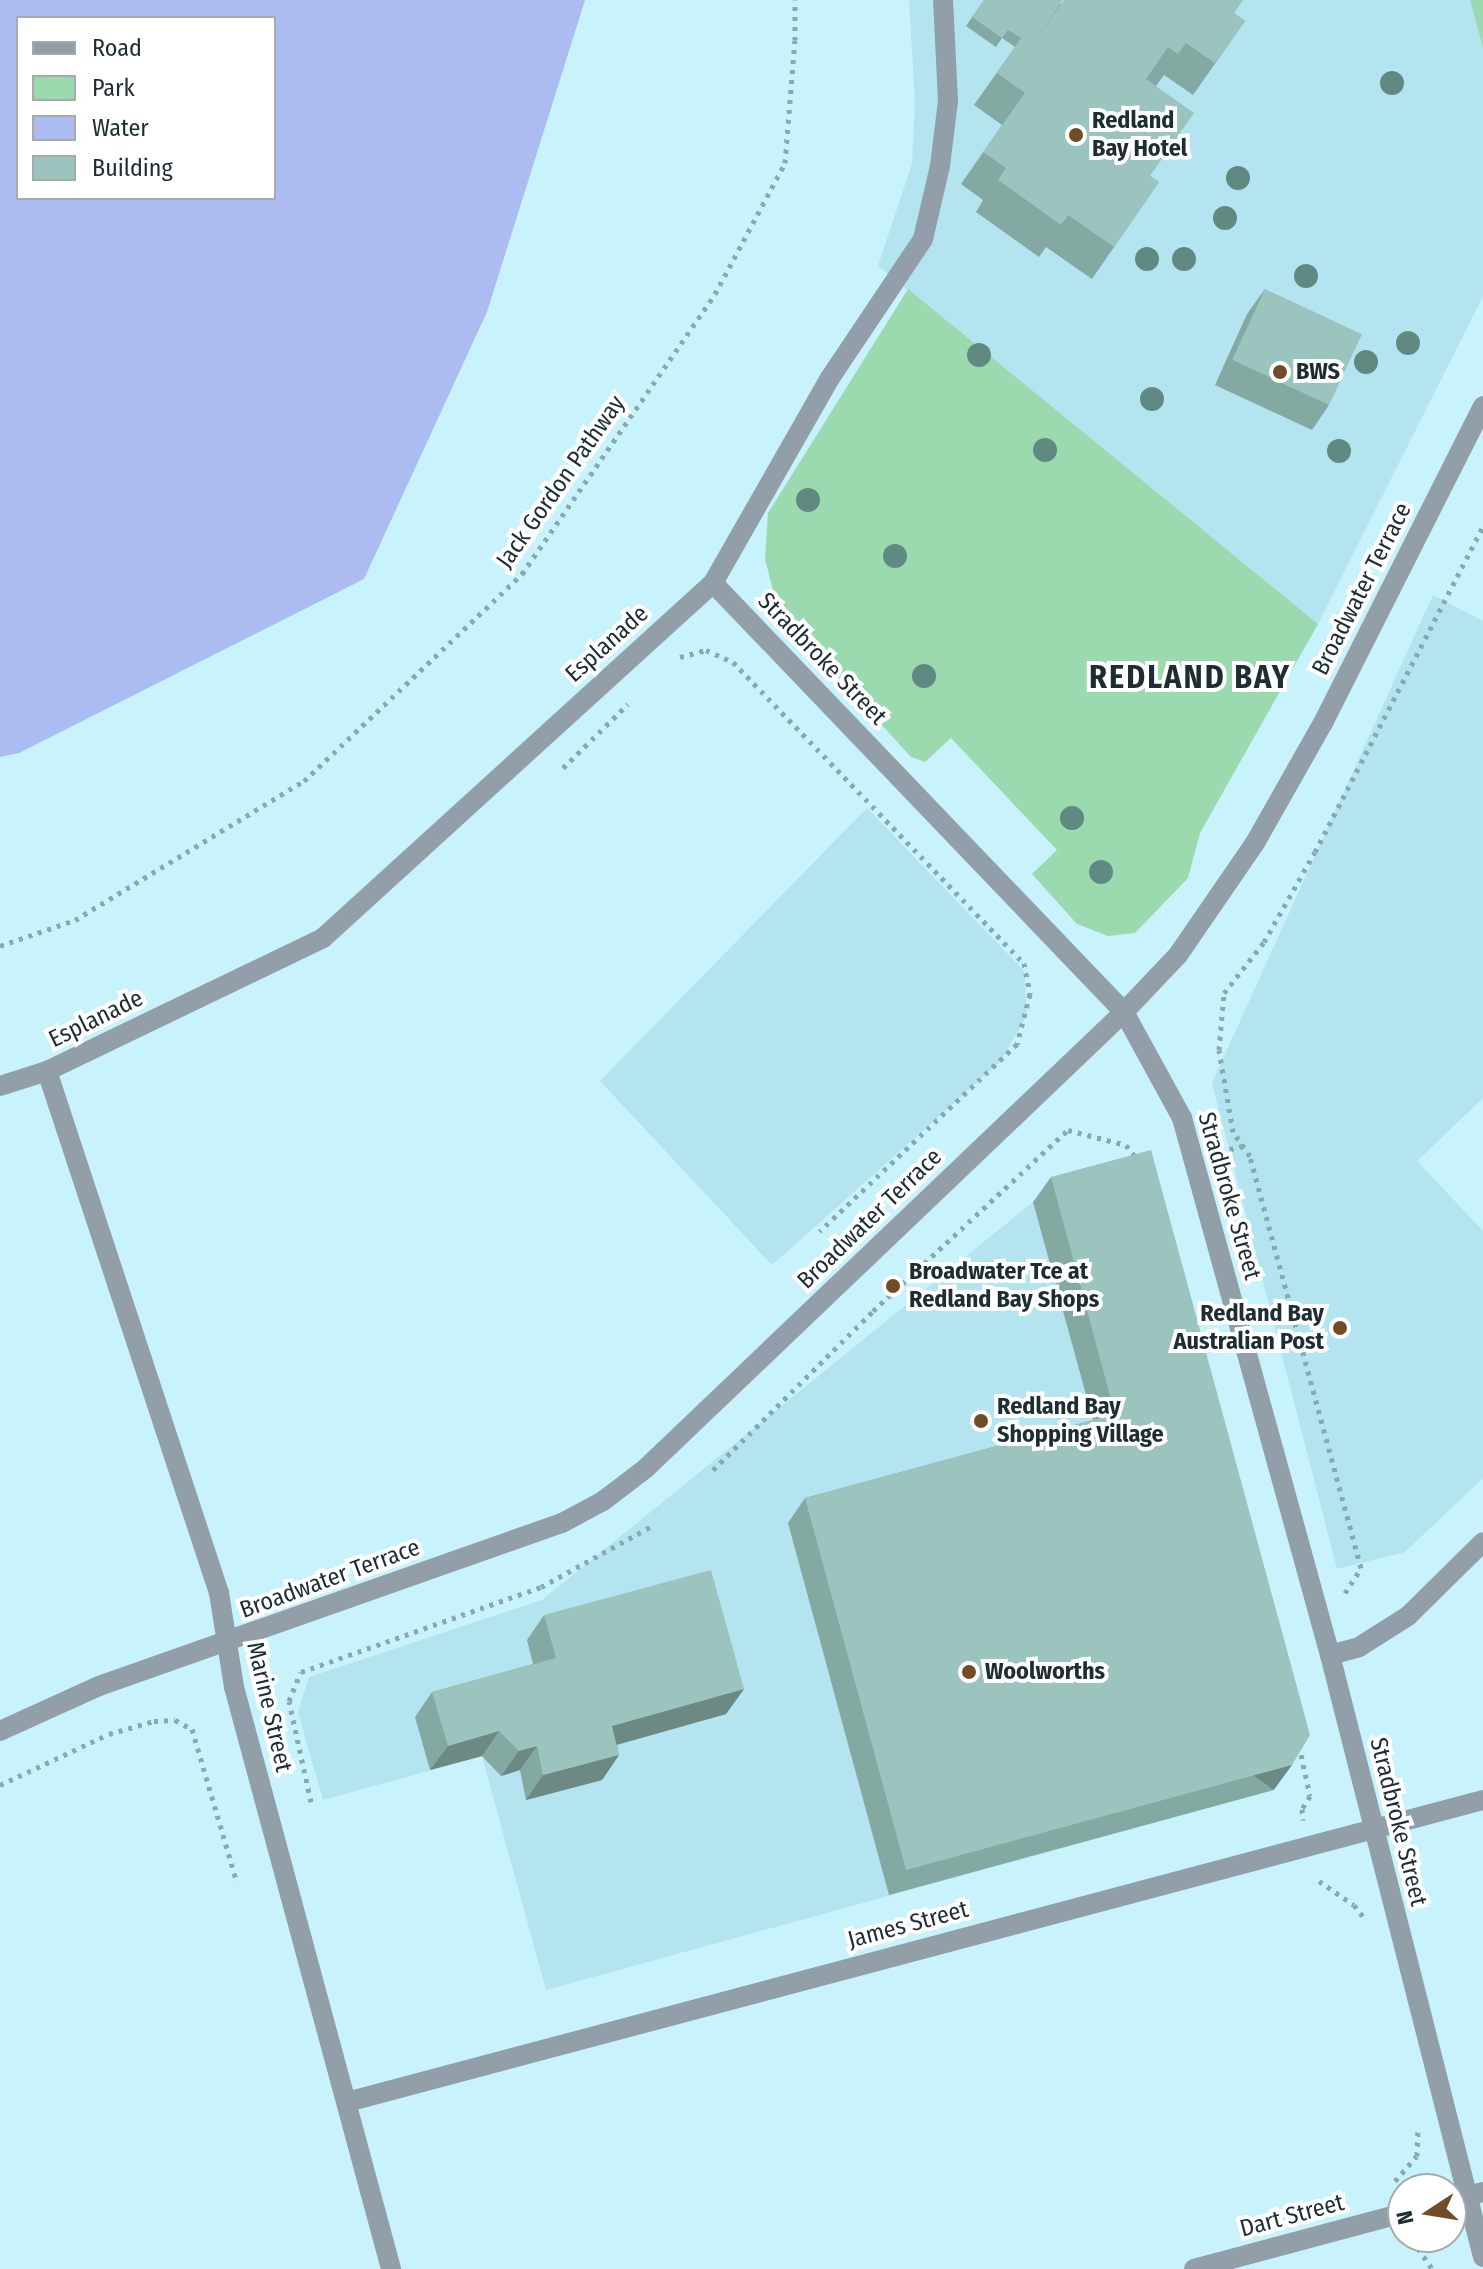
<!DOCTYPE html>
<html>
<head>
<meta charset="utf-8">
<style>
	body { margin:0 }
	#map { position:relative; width:1483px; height:2269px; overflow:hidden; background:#c8f2fc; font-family:"Fira Sans Condensed",sans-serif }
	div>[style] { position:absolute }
	.built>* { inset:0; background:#b3e4f0 }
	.green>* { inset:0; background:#9bd9af }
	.water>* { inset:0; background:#adbcf0 }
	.path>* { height:5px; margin-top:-2.5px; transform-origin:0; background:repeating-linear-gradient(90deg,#89a9b1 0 4px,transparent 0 10px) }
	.minor>* { height:20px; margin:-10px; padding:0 10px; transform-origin:10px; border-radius:10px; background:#929ea8 }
	.tertiary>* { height:20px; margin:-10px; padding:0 10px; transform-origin:10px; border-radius:10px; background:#929ea8 }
	.trees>* { width:24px; height:24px; margin:-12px; border-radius:50%; background:#608a81 }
	.wall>* { inset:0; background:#84a9a3 }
	.shaded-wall>* { inset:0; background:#6c8984; transform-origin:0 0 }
	.building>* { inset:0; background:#9ac4bd; transform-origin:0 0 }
	.dots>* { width:22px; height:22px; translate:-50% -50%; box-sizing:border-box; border:4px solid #fff; border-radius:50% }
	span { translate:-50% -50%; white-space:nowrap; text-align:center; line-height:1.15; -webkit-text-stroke:8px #fff; paint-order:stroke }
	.poi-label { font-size:24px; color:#1d2d31; font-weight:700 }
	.left { translate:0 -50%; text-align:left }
	.right { translate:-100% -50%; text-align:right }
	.street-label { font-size:24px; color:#1d2d31 }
	.district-label { font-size:32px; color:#1d2d31; font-weight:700; letter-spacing:2px }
	.legend { position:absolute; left:16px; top:16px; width:260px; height:184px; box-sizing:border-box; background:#fff; border:2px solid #a5abad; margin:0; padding:10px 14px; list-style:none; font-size:24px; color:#1d2d31 }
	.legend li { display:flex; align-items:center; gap:16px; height:40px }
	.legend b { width:40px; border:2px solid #a5abad }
	.north { position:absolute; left:1387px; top:2173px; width:80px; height:80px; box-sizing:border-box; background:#fff; border:2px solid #a5abad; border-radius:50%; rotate:258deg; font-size:22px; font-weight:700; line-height:32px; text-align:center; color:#1d2d31 }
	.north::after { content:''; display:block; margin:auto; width:28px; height:36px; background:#704d26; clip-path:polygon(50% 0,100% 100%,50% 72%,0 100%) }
</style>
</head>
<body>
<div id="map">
	<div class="built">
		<div style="clip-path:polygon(909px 0,1483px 0,1483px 296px,1318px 624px,878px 266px,912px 164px,915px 103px)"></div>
		<div style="clip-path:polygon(1433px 595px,1483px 621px,1483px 1098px,1417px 1161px,1483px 1231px,1483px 1478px,1405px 1552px,1337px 1569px,1212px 1083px)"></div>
		<div style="clip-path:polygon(867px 808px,1024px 971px,1027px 1015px,1001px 1061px,772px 1265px,600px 1081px)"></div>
		<div style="clip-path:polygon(1134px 1175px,1274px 1790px,546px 1990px,482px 1756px,323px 1800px,298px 1712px,309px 1677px,542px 1600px,1033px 1202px)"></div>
	</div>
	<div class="green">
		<div style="clip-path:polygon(1470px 0,1483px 0,1483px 48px,1482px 44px)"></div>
		<div style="clip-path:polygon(908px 289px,1318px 624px,1200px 833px,1188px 878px,1135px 933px,1108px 936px,1077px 924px,1032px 874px,1057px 850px,951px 738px,925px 762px,911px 757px,796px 631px,775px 598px,765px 559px,768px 513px)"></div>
	</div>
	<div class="water">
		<div style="clip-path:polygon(evenodd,0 0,585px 0,487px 312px,364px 579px,19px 753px,0 757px,0 0,18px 18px,274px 18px,274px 198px,18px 198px,18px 18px)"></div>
	</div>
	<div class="path">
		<div style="left:680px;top:657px;width:27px;rotate:-15deg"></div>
		<div style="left:706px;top:650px;width:30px;rotate:24deg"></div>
		<div style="left:733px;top:662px;width:419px;rotate:46deg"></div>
		<div style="left:1024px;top:963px;width:32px;rotate:79deg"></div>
		<div style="left:1030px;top:994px;width:52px;rotate:104.6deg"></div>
		<div style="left:1017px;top:1044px;width:272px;rotate:136.5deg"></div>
		<div style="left:563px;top:768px;width:91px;rotate:-44.6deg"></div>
		<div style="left:0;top:946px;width:79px;rotate:-19.1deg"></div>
		<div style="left:75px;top:920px;width:268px;rotate:-31.3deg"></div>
		<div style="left:304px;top:781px;width:301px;rotate:-43.5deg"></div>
		<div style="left:522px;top:574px;width:340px;rotate:-55.4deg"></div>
		<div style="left:715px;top:294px;width:149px;rotate:-61.9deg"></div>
		<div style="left:785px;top:163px;width:123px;rotate:-85.4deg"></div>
		<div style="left:795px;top:40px;width:40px;rotate:-90deg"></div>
		<div style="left:1220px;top:1152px;width:24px;rotate:-15deg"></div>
		<div style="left:713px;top:1470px;width:226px;rotate:-44.8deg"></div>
		<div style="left:873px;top:1311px;width:266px;rotate:-42.9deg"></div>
		<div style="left:1068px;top:1130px;width:60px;rotate:14.5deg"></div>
		<div style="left:1126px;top:1145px;width:16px;rotate:52deg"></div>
		<div style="left:1345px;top:1593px;width:30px;rotate:-57deg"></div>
		<div style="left:1361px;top:1568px;width:427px;rotate:-105.1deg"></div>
		<div style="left:1250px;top:1156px;width:29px;rotate:-125deg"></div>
		<div style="left:1233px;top:1132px;width:83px;rotate:-99.7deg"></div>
		<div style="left:1219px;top:1050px;width:57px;rotate:-85deg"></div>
		<div style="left:1224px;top:993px;width:65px;rotate:-51.9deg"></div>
		<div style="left:1264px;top:942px;width:103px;rotate:-60.5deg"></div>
		<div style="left:1315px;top:852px;width:366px;rotate:-62.7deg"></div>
		<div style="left:1299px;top:1745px;width:52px;rotate:77.8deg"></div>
		<div style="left:1310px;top:1796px;width:15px;rotate:122deg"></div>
		<div style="left:1302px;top:1809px;width:11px;rotate:85deg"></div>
		<div style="left:0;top:1785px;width:120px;rotate:-25.1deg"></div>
		<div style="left:109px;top:1734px;width:47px;rotate:-16.1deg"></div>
		<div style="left:154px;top:1721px;width:21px;rotate:-3deg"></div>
		<div style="left:175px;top:1720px;width:19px;rotate:28deg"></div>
		<div style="left:192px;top:1729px;width:160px;rotate:73.7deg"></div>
		<div style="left:311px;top:1802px;width:103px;rotate:-102.3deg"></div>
		<div style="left:289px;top:1701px;width:31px;rotate:-68deg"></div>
		<div style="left:301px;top:1672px;width:255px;rotate:-19.5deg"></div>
		<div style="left:541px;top:1587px;width:129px;rotate:-28.8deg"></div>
		<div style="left:1319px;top:1881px;width:42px;rotate:34.4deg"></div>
		<div style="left:1354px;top:1905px;width:16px;rotate:52deg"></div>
		<div style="left:1395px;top:2181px;width:33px;rotate:-49deg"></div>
		<div style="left:1417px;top:2156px;width:28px;rotate:-88deg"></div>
		<div style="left:1412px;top:2240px;width:35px;rotate:55deg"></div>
	</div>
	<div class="minor">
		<div style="left:713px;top:583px;width:594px;rotate:46.23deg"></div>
		<div style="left:1124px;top:1012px;width:121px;rotate:61.3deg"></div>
		<div style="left:1182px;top:1118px;width:557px;rotate:74.59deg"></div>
		<div style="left:1330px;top:1655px;width:621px;rotate:75.74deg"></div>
		<div style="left:47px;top:1071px;width:550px;rotate:71.76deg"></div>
		<div style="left:219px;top:1593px;width:95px;rotate:80.9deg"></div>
		<div style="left:234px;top:1687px;width:603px;rotate:74.9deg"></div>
		<div style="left:0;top:1086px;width:49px;rotate:-17.7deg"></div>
		<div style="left:47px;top:1071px;width:306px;rotate:-25.7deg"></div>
		<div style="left:323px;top:938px;width:527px;rotate:-42.31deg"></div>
		<div style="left:713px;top:583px;width:236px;rotate:-60.3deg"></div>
		<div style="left:830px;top:378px;width:167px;rotate:-56.2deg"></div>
		<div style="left:923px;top:239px;width:75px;rotate:-76.9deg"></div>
		<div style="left:940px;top:166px;width:65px;rotate:-83deg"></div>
		<div style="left:948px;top:101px;width:101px;rotate:-92.8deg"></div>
		<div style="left:1330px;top:1655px;width:30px;rotate:-15deg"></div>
		<div style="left:1359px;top:1647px;width:58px;rotate:-32.3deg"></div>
		<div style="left:1408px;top:1616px;width:105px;rotate:-44.6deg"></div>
		<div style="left:347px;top:2102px;width:1175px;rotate:-14.89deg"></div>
		<div style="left:1451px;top:2200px;width:33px;rotate:-14deg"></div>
		<div style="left:1194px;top:2269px;width:216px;rotate:-15deg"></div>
	</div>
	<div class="tertiary">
		<div style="left:0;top:1731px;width:109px;rotate:-24.4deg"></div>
		<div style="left:99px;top:1686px;width:491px;rotate:-19.4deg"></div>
		<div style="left:562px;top:1523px;width:47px;rotate:-28.2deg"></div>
		<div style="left:603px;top:1501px;width:53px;rotate:-37.3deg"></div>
		<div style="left:645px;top:1469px;width:662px;rotate:-43.65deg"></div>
		<div style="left:1124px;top:1012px;width:79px;rotate:-46.5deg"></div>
		<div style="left:1178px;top:955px;width:136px;rotate:-55.5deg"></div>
		<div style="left:1255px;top:843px;width:138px;rotate:-60.5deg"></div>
		<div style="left:1323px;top:723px;width:355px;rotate:-63.2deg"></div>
	</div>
	<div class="trees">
		<div style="left:1392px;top:83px"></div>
		<div style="left:1238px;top:178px"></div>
		<div style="left:1225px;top:218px"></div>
		<div style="left:1147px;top:259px"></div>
		<div style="left:1184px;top:259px"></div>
		<div style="left:1306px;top:276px"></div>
		<div style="left:1408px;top:343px"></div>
		<div style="left:979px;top:355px"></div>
		<div style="left:1366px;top:362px"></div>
		<div style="left:1152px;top:399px"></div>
		<div style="left:1045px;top:450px"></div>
		<div style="left:1339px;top:451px"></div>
		<div style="left:808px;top:500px"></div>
		<div style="left:895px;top:556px"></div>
		<div style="left:924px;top:676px"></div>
		<div style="left:1072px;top:818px"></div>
		<div style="left:1101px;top:872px"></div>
	</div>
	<div class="wall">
		<div style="clip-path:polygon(984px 0,1234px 13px,1245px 21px,1193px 95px,1164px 75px,1156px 86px,1150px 176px,1159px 182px,1092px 279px,1046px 247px,1039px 257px,976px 212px,983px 200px,961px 184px,1002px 125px,974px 105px,1015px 47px,1002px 38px,996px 47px,966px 26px)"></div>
		<div style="clip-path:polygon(1265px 289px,1329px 405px,1312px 430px,1215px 385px,1247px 314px)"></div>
		<div style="clip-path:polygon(1051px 1177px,1274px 1790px,889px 1895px,788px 1523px,805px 1498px,1093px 1420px,1033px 1202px)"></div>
		<div style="clip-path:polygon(544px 1615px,744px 1689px,726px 1714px,617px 1745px,619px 1755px,602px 1780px,526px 1800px,520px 1770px,501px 1776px,482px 1756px,430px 1770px,415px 1717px,432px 1692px,533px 1664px,527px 1640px)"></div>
	</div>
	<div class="shaded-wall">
		<div style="clip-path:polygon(744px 1689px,726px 1714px,594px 1751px,612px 1726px)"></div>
		<div style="clip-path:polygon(499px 1731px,482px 1756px,430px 1770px,448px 1746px)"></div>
		<div style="clip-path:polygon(537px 1746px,520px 1770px,501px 1776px,519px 1751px)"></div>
		<div style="clip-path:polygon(619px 1755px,602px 1780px,526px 1800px,543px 1775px)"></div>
		<div style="left:1292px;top:1765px;width:31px;height:400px;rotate:126deg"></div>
	</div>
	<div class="building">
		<div style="clip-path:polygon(984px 0,1063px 0,1041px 32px,1030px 25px,1021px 38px,1008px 30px,1002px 38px,972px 17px)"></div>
		<div style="clip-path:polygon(1064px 0,1243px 0,1234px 13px,1245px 21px,1215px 63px,1186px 43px,1178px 54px,1168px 47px,1146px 79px,1194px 113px,1150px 176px,1159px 182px,1114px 247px,1068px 215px,1061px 225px,998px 180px,1006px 168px,983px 152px,1025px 93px,997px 73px,1030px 25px,1041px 32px)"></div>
		<div style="left:1265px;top:289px;width:107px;height:78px;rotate:25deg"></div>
		<div style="clip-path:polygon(1151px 1150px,1310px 1735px,1292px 1765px,906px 1870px,805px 1498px,1115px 1414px,1051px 1177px)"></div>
		<div style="clip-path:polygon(711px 1570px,744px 1689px,612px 1726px,619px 1755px,543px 1775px,537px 1746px,519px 1751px,499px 1731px,448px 1746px,432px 1692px,556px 1658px,544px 1615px)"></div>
	</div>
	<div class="dots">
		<div style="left:1076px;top:135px;background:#704d26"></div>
		<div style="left:1280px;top:372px;background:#704d26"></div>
		<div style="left:893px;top:1286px;background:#704d26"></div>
		<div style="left:1340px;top:1328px;background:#704d26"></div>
		<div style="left:981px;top:1421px;background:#704d26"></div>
		<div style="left:969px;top:1672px;background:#704d26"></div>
	</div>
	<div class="poi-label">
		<span class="left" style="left:1092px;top:135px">Redland<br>Bay Hotel</span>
		<span class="left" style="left:1296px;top:372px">BWS</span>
		<span class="left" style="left:909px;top:1286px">Broadwater Tce at<br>Redland Bay Shops</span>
		<span class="right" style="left:1324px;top:1328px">Redland Bay<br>Australian Post</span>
		<span class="left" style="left:997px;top:1421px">Redland Bay<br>Shopping Village</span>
		<span class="left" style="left:985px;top:1672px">Woolworths</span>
	</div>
	<div class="street-label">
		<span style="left:561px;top:482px;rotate:-55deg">Jack Gordon Pathway</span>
		<span style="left:1362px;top:589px;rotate:-63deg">Broadwater Terrace</span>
		<span style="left:607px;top:644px;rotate:-42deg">Esplanade</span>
		<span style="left:822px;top:659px;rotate:46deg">Stradbroke Street</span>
		<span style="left:96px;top:1019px;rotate:-26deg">Esplanade</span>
		<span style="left:1229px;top:1196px;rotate:74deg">Stradbroke Street</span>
		<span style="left:870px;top:1219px;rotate:-44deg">Broadwater Terrace</span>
		<span style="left:330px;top:1579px;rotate:-20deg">Broadwater Terrace</span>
		<span style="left:269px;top:1707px;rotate:77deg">Marine Street</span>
		<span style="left:1398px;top:1822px;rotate:76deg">Stradbroke Street</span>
		<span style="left:908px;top:1925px;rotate:-15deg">James Street</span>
		<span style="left:1292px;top:2216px;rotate:-15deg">Dart Street</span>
	</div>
	<div class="district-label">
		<span style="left:1190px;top:677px">REDLAND BAY</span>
	</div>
	<ul class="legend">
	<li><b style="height:10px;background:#929ea8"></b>Road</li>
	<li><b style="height:22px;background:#9bd9af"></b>Park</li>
	<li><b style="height:22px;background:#adbcf0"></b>Water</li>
	<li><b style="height:22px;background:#9ac4bd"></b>Building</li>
	</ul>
	<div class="north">N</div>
</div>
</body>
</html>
